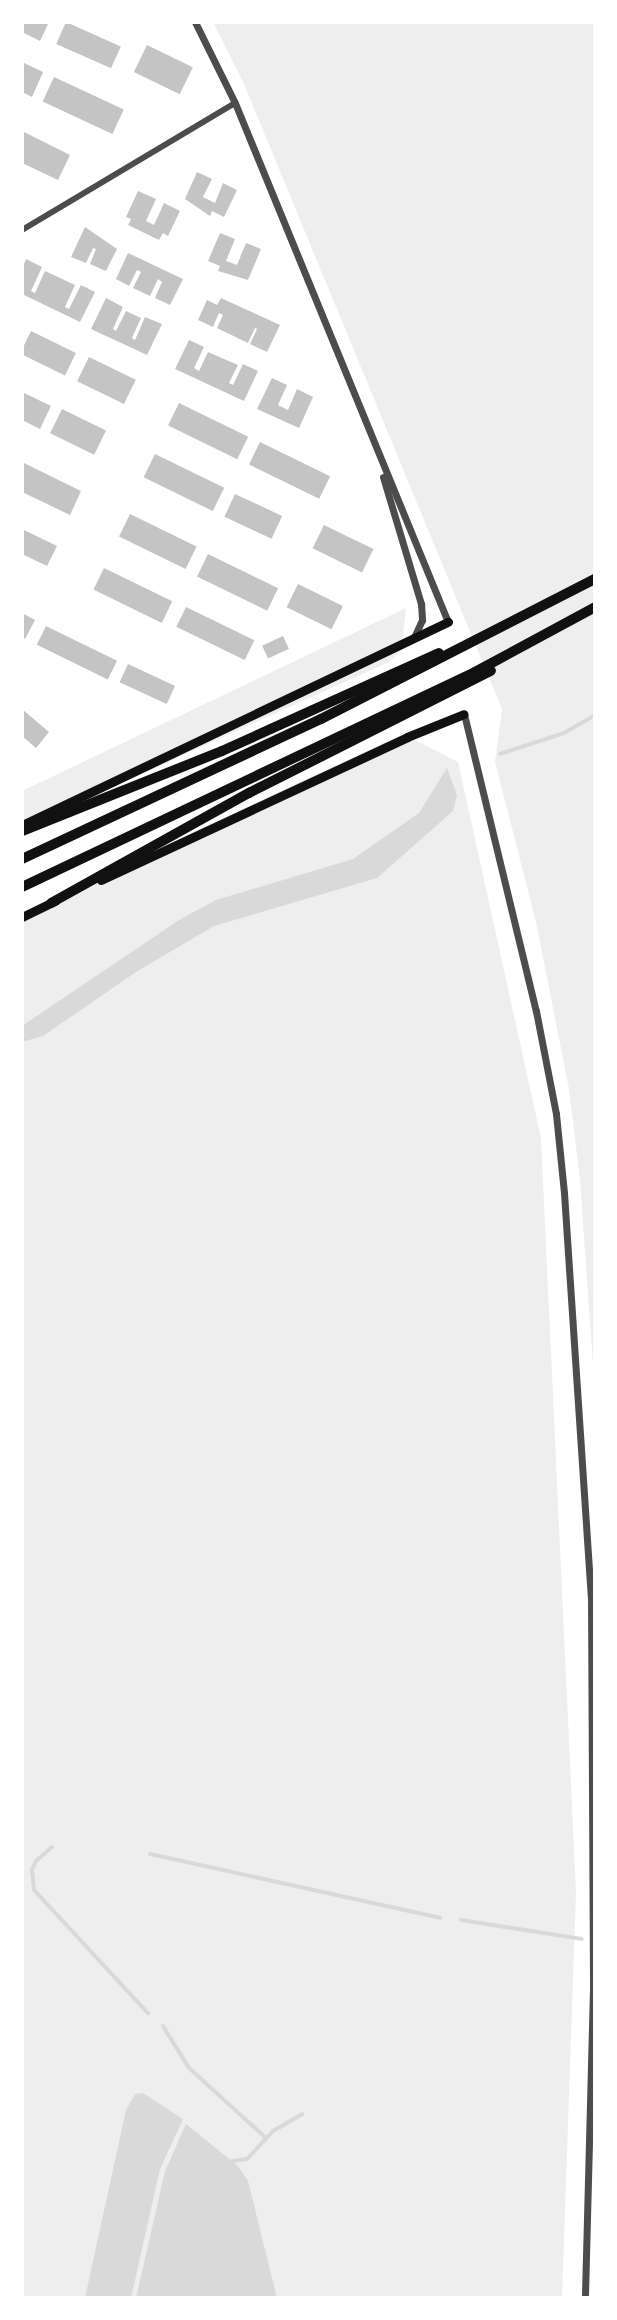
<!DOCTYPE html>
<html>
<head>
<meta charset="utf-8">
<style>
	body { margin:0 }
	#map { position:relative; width:617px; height:2320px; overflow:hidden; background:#fff; font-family:"Archivo Narrow",sans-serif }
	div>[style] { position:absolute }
	.green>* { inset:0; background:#eee }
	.water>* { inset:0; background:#d9d9d9 }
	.stream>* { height:4px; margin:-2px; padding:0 2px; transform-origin:2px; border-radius:2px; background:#d9d9d9 }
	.building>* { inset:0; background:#c4c4c4; transform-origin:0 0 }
	.minor>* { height:6px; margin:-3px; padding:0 3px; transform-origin:3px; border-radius:3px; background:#4c4c4c }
	.tertiary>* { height:7px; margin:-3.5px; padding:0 3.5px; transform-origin:3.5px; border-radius:3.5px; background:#4c4c4c }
	.primary>* { height:9px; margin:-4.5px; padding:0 4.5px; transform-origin:4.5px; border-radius:4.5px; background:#111 }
	.trunk>* { height:10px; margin:-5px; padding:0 5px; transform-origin:5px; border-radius:5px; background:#111 }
	span { translate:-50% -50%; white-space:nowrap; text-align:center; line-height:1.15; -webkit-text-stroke:7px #fff; paint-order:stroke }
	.frame { position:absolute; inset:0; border:24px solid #fff; pointer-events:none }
</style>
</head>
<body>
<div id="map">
	<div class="green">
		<div style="clip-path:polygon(213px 22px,595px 22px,595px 1393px,580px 1180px,569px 1089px,536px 922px,495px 762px,502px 709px,244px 84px)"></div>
		<div style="clip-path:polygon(406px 608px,401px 651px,389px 662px,22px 828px,22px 791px)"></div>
		<div style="clip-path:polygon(403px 734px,458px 762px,541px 1138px,576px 1892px,562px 2298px,22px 2298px,22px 912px)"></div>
	</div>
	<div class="water">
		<div style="clip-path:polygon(447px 768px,457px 795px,453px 811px,377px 878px,214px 926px,136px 972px,43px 1036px,22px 1042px,22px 1026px,179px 920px,216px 900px,353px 859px,419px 813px)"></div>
		<div style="clip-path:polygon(143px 2093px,183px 2119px,160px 2169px,131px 2298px,85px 2298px,126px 2110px,135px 2094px)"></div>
		<div style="clip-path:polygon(186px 2124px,238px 2166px,248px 2181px,277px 2298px,136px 2298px,165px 2171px)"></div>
	</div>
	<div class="stream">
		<div style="left:500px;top:754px;width:67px;rotate:-18.2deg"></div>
		<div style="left:564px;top:733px;width:36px;rotate:-30deg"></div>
		<div style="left:52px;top:1847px;width:21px;rotate:139deg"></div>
		<div style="left:36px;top:1861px;width:10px;rotate:114deg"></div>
		<div style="left:32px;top:1870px;width:20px;rotate:84deg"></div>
		<div style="left:34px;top:1890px;width:168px;rotate:47.2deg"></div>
		<div style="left:150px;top:1854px;width:297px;rotate:12.4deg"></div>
		<div style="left:461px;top:1920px;width:122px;rotate:8.9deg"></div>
		<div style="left:163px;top:2026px;width:49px;rotate:58.2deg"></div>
		<div style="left:189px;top:2068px;width:104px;rotate:42.3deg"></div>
		<div style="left:232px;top:2161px;width:15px;rotate:-8deg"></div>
		<div style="left:247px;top:2159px;width:38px;rotate:-47deg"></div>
		<div style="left:273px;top:2131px;width:34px;rotate:-30deg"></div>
	</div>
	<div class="building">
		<div style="clip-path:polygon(22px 22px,49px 22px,40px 41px,22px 32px)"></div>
		<div style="left:66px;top:22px;width:60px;height:24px;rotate:24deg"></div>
		<div style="left:147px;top:45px;width:51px;height:30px;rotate:26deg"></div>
		<div style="clip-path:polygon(22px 62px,43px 72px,32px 97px,22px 92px)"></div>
		<div style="left:54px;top:77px;width:77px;height:27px;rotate:25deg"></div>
		<div style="clip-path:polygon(22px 131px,70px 155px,58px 180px,22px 163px)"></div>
		<div style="clip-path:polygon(197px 172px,212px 179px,203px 197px,215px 203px,223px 183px,237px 190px,224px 217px,212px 211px,210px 216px,185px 199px)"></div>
		<div style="clip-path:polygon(138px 191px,156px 199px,146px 221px,154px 225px,164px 203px,180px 211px,168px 236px,163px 233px,159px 240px,128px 225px,131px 219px,126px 217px)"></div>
		<div style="clip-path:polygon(85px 227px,117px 249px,106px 271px,90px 264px,96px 249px,93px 248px,86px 263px,71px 257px)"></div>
		<div style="clip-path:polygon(220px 233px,235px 239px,226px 261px,237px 265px,246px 243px,261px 249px,248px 280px,218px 271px,220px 266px,208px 261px)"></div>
		<div style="clip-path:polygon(128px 253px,183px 279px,170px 305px,155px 298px,162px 282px,158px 279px,150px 296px,133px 288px,141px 272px,137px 270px,129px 286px,116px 279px)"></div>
		<div style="clip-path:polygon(26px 259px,42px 267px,31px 291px,35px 293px,45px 271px,75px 285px,65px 307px,69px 309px,81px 285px,95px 292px,80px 322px,22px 294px,22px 269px)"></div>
		<div style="clip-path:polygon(106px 298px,123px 307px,113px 329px,116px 331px,126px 311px,141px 318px,132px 338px,135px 340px,145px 317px,162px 324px,147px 355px,91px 329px)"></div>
		<div style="clip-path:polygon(221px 298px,280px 325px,267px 352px,250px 344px,257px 329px,255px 328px,248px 343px,217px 328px,223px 315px,219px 313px,213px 327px,198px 320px,207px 300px,217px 305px)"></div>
		<div style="left:31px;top:331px;width:50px;height:25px;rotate:26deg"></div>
		<div style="clip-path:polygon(189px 340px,204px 347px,194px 368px,199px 371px,208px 352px,238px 365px,229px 383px,233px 385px,243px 364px,258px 371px,244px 401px,175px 369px)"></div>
		<div style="left:89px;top:357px;width:52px;height:27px;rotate:26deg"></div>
		<div style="clip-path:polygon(272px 378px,287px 385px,278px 405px,288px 410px,297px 389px,313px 397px,299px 428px,257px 409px)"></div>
		<div style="clip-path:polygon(22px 392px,51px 406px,40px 429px,22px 420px)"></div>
		<div style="left:179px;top:403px;width:77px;height:25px;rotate:26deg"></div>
		<div style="left:62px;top:409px;width:49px;height:27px;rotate:26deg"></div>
		<div style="left:260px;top:442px;width:78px;height:25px;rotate:26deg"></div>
		<div style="left:155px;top:454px;width:77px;height:26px;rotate:26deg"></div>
		<div style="clip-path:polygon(22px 462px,81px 491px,70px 515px,22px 492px)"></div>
		<div style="left:235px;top:494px;width:52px;height:25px;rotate:25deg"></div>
		<div style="left:130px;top:514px;width:74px;height:25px;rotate:26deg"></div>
		<div style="left:324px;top:525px;width:55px;height:26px;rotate:26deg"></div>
		<div style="clip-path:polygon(22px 529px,57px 546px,47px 566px,22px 554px)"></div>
		<div style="left:208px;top:554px;width:78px;height:25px;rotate:26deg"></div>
		<div style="left:104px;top:568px;width:76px;height:24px;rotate:26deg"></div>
		<div style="left:298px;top:584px;width:50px;height:26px;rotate:26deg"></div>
		<div style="left:186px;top:607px;width:76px;height:22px;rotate:26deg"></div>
		<div style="clip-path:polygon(22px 613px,35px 620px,25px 639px,22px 637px)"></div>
		<div style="left:46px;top:626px;width:79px;height:21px;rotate:26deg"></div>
		<div style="left:283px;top:636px;width:14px;height:23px;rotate:65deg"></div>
		<div style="left:128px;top:664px;width:52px;height:20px;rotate:25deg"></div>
		<div style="clip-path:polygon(22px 709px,49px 732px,36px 748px,22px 736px)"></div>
	</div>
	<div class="minor">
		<div style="left:22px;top:230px;width:248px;rotate:-30.8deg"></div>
	</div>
	<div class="tertiary">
		<div style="left:195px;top:22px;width:90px;rotate:63.7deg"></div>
		<div style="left:235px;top:103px;width:561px;rotate:67.69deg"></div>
		<div style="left:383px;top:477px;width:133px;rotate:73.3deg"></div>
		<div style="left:421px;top:604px;width:16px;rotate:86deg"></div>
		<div style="left:422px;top:620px;width:19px;rotate:115deg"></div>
		<div style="left:464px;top:714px;width:306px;rotate:76.4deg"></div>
		<div style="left:536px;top:1011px;width:105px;rotate:79deg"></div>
		<div style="left:556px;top:1114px;width:79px;rotate:84.2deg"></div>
		<div style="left:564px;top:1193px;width:405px;rotate:86.2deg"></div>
		<div style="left:591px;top:1597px;width:392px;rotate:89.7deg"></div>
		<div style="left:593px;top:1989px;width:309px;rotate:91.5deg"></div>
	</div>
	<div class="primary">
		<div style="left:22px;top:825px;width:472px;rotate:-25.5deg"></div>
		<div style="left:101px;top:880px;width:338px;rotate:-25deg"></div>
		<div style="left:407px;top:737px;width:61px;rotate:-22deg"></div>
		<div style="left:22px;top:917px;width:37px;rotate:-26deg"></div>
	</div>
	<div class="trunk">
		<div style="left:22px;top:831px;width:215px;rotate:-21.8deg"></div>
		<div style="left:222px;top:751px;width:238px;rotate:-24.3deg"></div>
		<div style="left:22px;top:859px;width:330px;rotate:-25.1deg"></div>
		<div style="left:321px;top:719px;width:308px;rotate:-27.1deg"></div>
		<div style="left:22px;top:887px;width:501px;rotate:-25.39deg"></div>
		<div style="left:475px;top:672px;width:136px;rotate:-28.4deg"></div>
		<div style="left:51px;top:903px;width:227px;rotate:-29.1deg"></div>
		<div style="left:249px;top:793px;width:271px;rotate:-26.8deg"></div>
	</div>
	<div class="frame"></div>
</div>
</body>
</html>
